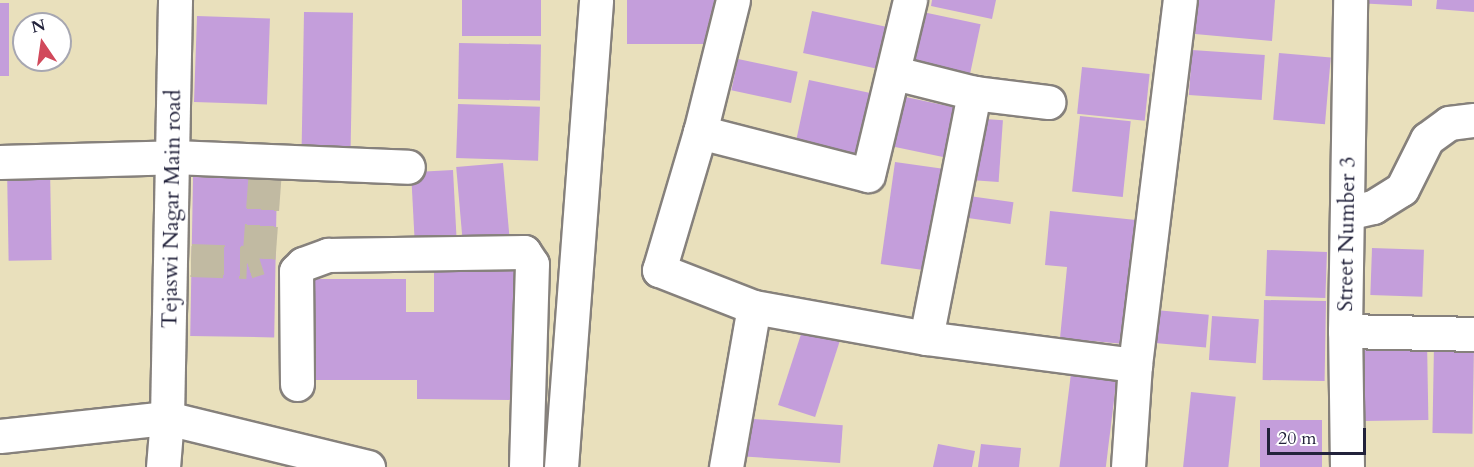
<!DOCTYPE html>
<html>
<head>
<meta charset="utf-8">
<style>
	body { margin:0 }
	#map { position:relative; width:1474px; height:467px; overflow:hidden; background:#e9e0bc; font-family:Cardo,serif }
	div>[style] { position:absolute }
	.building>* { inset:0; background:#c49edb; transform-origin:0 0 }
	.minor-tunnel>* { height:33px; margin-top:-16.5px; transform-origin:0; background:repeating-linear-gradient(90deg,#c1baa2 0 33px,transparent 0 49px) }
	.roads { filter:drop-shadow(2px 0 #86817c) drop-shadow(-2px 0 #86817c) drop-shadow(0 2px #86817c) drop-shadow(0 -2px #86817c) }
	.minor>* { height:33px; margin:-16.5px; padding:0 16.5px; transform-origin:16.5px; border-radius:16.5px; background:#fff }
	span { translate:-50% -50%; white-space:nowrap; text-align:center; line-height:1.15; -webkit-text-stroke:4.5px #fff; paint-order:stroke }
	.street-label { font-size:22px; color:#22223b }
	.north { position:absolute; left:12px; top:12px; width:60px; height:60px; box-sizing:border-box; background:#fff; border:2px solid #a7a7b1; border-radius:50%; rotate:347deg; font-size:16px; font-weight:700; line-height:24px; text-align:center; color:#22223b }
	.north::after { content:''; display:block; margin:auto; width:21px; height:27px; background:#d1495b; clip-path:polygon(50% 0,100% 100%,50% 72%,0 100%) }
	.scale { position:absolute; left:1267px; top:428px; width:99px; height:27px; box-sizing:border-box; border:3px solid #22223b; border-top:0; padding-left:8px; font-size:18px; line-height:21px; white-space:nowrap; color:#22223b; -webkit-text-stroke:4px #fff; paint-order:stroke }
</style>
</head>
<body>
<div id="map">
	<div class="building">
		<div style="left:462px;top:0;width:79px;height:36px"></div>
		<div style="left:627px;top:0;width:95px;height:44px"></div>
		<div style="clip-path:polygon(932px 0,996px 0,992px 19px,931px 6px)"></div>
		<div style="clip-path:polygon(1198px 0,1275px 0,1272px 41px,1195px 34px)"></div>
		<div style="clip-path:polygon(1356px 0,1412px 0,1412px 6px,1356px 3px)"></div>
		<div style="clip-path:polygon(1437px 0,1474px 0,1474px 12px,1436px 9px)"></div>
		<div style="left:0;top:3px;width:9px;height:73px"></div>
		<div style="left:812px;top:11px;width:77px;height:43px;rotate:12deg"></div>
		<div style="left:918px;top:11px;width:64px;height:60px;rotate:12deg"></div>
		<div style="left:304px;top:12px;width:49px;height:137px;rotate:1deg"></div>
		<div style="left:197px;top:16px;width:73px;height:86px;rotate:2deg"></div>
		<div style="left:459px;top:43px;width:82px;height:56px;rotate:1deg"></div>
		<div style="left:1192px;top:50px;width:73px;height:45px;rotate:4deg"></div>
		<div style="left:1279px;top:53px;width:52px;height:67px;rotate:5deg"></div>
		<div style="left:738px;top:59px;width:61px;height:32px;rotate:12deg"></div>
		<div style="left:1082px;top:67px;width:68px;height:47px;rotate:6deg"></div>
		<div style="left:809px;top:80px;width:70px;height:74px;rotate:12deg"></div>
		<div style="left:901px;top:96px;width:66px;height:51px;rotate:12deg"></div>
		<div style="left:458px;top:104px;width:82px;height:54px;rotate:2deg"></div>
		<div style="left:1080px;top:116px;width:51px;height:76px;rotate:6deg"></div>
		<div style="left:971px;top:118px;width:32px;height:62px;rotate:4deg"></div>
		<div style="left:895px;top:162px;width:52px;height:103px;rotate:8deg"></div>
		<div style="left:503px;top:163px;width:72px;height:47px;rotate:85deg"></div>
		<div style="left:50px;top:167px;width:93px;height:43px;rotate:89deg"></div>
		<div style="left:453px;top:170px;width:70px;height:42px;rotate:87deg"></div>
		<div style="left:193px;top:177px;width:84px;height:159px;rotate:1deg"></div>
		<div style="left:962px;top:195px;width:52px;height:22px;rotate:8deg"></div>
		<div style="clip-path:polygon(1050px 211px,1136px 220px,1124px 344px,1060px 338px,1067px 267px,1045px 265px)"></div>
		<div style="left:1372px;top:248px;width:52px;height:47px;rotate:2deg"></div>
		<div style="left:1267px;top:250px;width:60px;height:46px;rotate:2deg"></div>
		<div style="clip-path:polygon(434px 263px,524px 264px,523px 400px,417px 399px,417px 380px,312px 380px,313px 279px,406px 279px,406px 312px,434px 312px)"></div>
		<div style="left:1264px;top:300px;width:62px;height:80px;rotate:1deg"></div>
		<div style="left:1155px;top:310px;width:54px;height:33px;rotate:5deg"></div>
		<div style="left:1212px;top:316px;width:47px;height:44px;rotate:4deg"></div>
		<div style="left:804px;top:325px;width:39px;height:84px;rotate:18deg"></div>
		<div style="left:1427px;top:340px;width:80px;height:65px;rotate:89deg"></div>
		<div style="left:1434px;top:344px;width:40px;height:89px;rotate:1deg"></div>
		<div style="left:1072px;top:365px;width:46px;height:103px;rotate:7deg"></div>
		<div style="left:1191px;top:392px;width:45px;height:76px;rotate:6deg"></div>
		<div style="left:740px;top:418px;width:103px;height:38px;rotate:4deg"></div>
		<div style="left:1260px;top:420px;width:62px;height:47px"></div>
		<div style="clip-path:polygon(938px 444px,975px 451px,972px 467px,933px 467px)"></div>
		<div style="clip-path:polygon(981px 444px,1021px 448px,1019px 467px,978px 467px)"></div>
	</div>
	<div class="minor-tunnel">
		<div style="left:191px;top:260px;width:56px;rotate:2deg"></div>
		<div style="left:247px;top:262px;width:13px;rotate:-18deg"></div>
		<div style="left:259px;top:258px;width:82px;rotate:-85.8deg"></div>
	</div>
	<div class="roads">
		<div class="minor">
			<div style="left:733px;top:0;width:136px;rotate:104deg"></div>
			<div style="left:700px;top:132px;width:144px;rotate:106.5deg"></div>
			<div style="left:659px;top:270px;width:102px;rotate:21.3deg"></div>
			<div style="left:754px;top:307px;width:175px;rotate:10.2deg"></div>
			<div style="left:926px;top:338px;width:211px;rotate:7.4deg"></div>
			<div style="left:895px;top:73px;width:81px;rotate:14.2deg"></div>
			<div style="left:974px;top:93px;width:75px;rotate:6.9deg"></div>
			<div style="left:700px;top:132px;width:173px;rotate:14.4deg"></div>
			<div style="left:868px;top:175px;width:180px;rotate:-76.5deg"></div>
			<div style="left:0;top:162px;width:174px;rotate:-1.6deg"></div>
			<div style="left:174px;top:157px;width:234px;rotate:2.4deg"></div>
			<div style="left:1347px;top:213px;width:27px;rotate:-13deg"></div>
			<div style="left:1373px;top:207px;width:34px;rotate:-32deg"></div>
			<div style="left:1402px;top:189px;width:56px;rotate:-63.4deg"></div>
			<div style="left:1427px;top:139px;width:27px;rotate:-36deg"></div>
			<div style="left:1449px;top:123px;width:25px;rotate:-7deg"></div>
			<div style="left:1345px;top:331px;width:129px;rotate:1.3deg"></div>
			<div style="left:926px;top:338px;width:250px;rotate:-78.9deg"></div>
			<div style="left:297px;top:384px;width:113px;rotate:-90.5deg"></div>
			<div style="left:296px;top:271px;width:10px;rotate:-45deg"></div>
			<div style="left:303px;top:264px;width:27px;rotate:-20deg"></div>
			<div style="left:328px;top:255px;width:196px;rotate:-0.9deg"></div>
			<div style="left:524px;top:252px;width:14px;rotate:56deg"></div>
			<div style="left:532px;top:264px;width:203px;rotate:91.7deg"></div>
			<div style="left:0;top:436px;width:168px;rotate:-6.2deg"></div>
			<div style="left:167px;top:418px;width:207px;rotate:13.7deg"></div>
			<div style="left:163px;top:467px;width:49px;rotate:-85.3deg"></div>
			<div style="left:167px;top:418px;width:418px;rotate:-88.9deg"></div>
			<div style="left:561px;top:467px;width:468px;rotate:-85.7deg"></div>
			<div style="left:726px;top:467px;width:162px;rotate:-80.1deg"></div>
			<div style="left:1128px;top:467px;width:102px;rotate:-86.1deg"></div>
			<div style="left:1135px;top:365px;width:368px;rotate:-83deg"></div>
			<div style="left:1347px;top:467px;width:136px;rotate:-90.8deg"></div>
			<div style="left:1345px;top:331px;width:331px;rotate:-89.1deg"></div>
		</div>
	</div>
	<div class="street-label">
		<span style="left:172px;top:209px;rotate:-89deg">Tejaswi Nagar Main road</span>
		<span style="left:1347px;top:234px;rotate:-89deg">Street Number 3</span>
	</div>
	<div class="north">N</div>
	<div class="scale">20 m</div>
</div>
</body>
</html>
